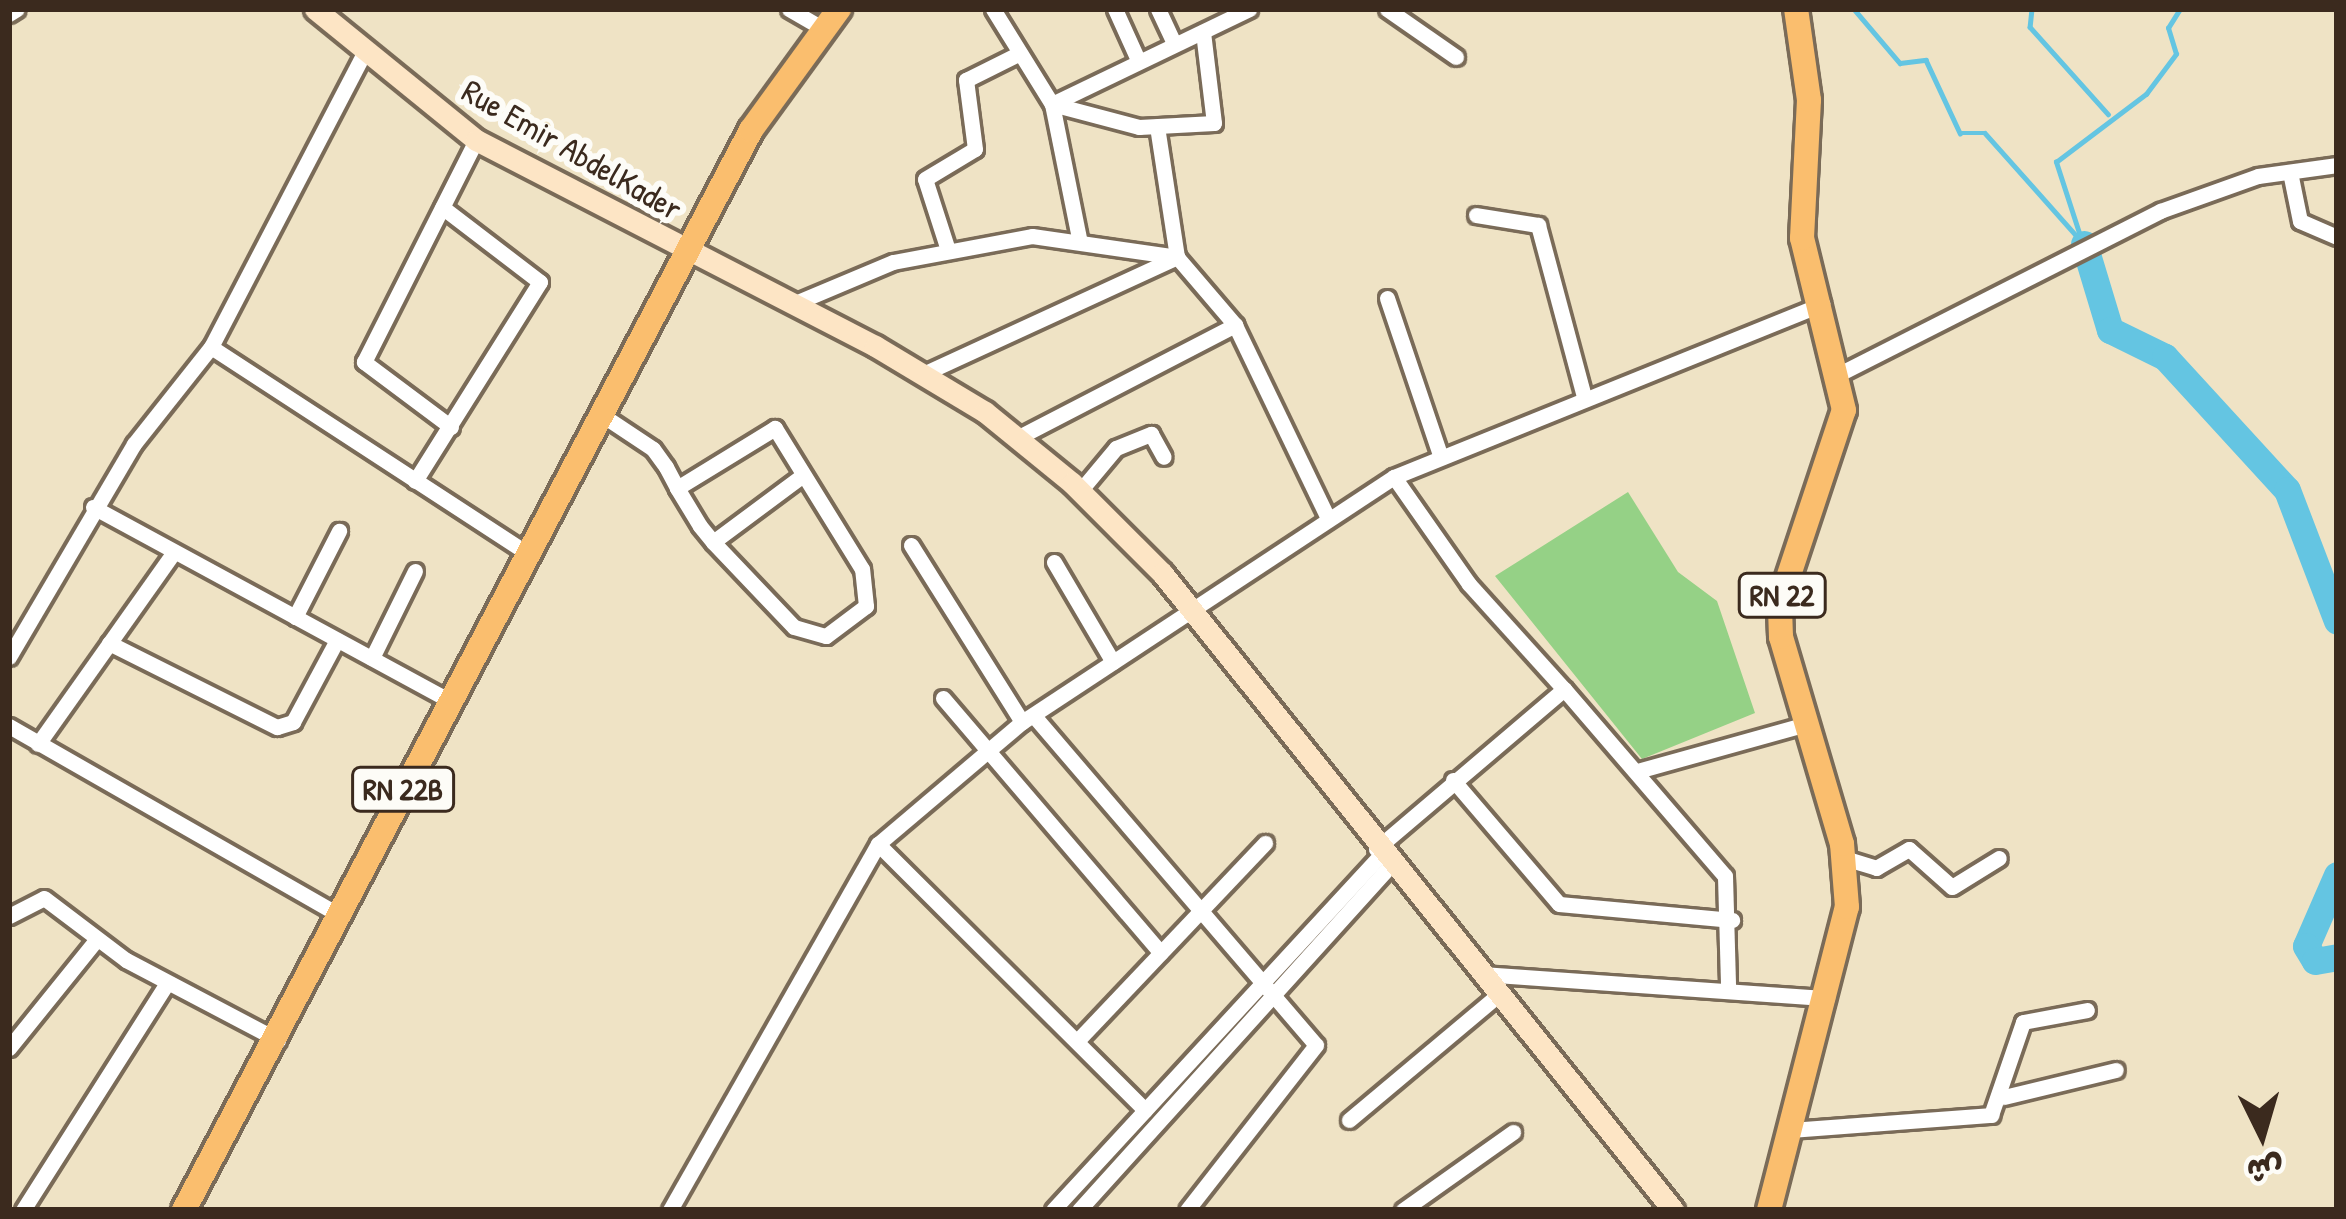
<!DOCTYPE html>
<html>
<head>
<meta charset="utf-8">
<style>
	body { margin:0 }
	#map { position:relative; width:2346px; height:1219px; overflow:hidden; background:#efe3c5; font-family:"Patrick Hand","Playpen Sans Arabic",sans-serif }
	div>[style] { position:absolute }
	.green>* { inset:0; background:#95d186 }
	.stream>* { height:4.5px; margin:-2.25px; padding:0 2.25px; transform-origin:2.25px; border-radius:2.25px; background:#64c5e2 }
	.river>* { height:27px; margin:-13.5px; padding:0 13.5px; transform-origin:13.5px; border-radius:13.5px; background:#64c5e2 }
	.roads { filter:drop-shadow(3px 0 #7a6b58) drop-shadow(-3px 0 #7a6b58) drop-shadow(0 3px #7a6b58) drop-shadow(0 -3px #7a6b58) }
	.minor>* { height:15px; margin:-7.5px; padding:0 7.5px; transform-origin:7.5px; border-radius:7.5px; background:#fff }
	.secondary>* { height:21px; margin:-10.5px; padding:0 10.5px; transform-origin:10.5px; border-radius:10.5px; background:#fde5c5 }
	.primary>* { height:24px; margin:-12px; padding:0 12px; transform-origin:12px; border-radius:12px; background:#fabe6e }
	span { translate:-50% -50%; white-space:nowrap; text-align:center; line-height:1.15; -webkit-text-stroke:12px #fdfcf7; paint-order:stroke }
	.shield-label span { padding:3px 9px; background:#fdfcf7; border:3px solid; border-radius:9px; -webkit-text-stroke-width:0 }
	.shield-label { font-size:30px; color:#3b2a1e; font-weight:700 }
	.street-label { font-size:33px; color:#3b2a1e }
	.frame { position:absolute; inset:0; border:12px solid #3b2a1e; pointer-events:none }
	.north { position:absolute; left:2202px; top:1075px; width:120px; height:120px; -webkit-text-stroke:9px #fdfcf7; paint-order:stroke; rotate:175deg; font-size:33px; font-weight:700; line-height:48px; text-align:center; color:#3b2a1e }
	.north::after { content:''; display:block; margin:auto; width:42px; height:54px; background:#3b2a1e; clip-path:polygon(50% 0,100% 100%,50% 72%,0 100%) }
</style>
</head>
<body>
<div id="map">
	<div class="green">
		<div style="clip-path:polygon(1628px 492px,1678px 572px,1717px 601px,1755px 713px,1642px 759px,1495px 576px)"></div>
	</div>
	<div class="stream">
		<div style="left:1854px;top:9px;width:71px;rotate:49.6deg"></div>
		<div style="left:1900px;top:63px;width:26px;rotate:-7deg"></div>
		<div style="left:1926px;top:60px;width:81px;rotate:65deg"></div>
		<div style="left:1960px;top:133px;width:25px"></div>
		<div style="left:1985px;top:133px;width:149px;rotate:48.3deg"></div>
		<div style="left:2032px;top:9px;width:18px;rotate:96deg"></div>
		<div style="left:2030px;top:27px;width:117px;rotate:48.1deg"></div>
		<div style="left:2081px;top:239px;width:81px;rotate:-108deg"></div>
		<div style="left:2056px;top:162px;width:113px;rotate:-37.1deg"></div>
		<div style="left:2146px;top:94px;width:50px;rotate:-53.1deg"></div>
		<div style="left:2176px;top:54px;width:27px;rotate:-107deg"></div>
		<div style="left:2168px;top:28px;width:22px;rotate:-58deg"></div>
	</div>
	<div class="river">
		<div style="left:2084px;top:244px;width:90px;rotate:73.2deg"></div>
		<div style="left:2110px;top:330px;width:61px;rotate:26.1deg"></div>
		<div style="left:2165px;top:357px;width:180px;rotate:47.5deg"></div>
		<div style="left:2287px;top:490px;width:140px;rotate:69.1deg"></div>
		<div style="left:2337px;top:875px;width:77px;rotate:113.6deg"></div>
		<div style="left:2306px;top:946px;width:17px;rotate:59deg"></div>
		<div style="left:2315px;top:961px;width:22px;rotate:-10deg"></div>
	</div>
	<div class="roads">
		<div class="minor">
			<div style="left:789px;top:9px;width:38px;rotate:30deg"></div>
			<div style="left:993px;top:9px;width:112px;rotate:58.2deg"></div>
			<div style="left:1052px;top:104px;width:90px;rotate:14.8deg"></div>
			<div style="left:1139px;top:127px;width:75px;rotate:-3.1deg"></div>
			<div style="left:1214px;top:123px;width:92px;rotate:-96.9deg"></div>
			<div style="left:1115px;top:9px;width:56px;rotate:65.7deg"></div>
			<div style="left:1158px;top:9px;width:38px;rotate:65deg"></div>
			<div style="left:1387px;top:9px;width:84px;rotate:34.8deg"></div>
			<div style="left:9px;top:14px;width:9px;rotate:-32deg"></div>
			<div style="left:2290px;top:172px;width:50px;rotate:78.5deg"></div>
			<div style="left:2300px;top:221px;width:40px;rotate:23.4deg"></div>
			<div style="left:1476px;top:215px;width:63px;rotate:9.2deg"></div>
			<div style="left:1538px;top:225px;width:178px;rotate:75deg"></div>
			<div style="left:1079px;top:238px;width:137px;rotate:-101.4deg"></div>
			<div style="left:1052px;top:104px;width:219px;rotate:-25.7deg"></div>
			<div style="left:947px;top:247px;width:71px;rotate:-107.9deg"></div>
			<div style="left:925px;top:179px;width:58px;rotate:-31deg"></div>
			<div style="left:975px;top:149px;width:70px;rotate:-97.4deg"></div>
			<div style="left:966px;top:80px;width:56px;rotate:-26.6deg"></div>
			<div style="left:1387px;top:298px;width:166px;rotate:71.3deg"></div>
			<div style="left:793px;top:304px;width:108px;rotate:-22.8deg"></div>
			<div style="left:893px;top:262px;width:141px;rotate:-10.6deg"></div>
			<div style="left:1032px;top:236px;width:147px;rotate:8.2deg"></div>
			<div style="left:1177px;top:257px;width:89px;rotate:49.5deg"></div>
			<div style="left:1235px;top:325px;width:210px;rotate:64.3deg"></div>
			<div style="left:211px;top:347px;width:379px;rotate:33.1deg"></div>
			<div style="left:1843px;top:372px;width:356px;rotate:-26.9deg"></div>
			<div style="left:2160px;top:211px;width:104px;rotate:-19.7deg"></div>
			<div style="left:2258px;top:176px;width:80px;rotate:-7.9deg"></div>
			<div style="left:923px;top:374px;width:280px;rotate:-24.7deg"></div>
			<div style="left:1177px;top:257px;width:132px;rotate:-98.7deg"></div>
			<div style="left:602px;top:415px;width:61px;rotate:33.7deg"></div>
			<div style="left:653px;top:449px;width:22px;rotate:54deg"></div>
			<div style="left:666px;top:467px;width:24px;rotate:62deg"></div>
			<div style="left:677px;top:488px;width:44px;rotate:58.8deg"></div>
			<div style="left:700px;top:526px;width:21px;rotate:51deg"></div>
			<div style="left:713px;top:542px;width:117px;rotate:46.4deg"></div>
			<div style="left:794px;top:627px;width:33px;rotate:16deg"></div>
			<div style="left:826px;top:636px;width:50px;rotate:-36.9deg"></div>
			<div style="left:866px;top:606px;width:37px;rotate:-96deg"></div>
			<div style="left:862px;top:569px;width:166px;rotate:-121.7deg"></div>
			<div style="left:775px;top:428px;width:115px;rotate:148.5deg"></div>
			<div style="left:451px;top:427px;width:109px;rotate:-143.2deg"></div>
			<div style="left:364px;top:362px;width:249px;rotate:-63.2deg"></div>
			<div style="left:1017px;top:438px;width:246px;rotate:-27.4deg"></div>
			<div style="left:1394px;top:477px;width:131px;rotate:55deg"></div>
			<div style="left:1469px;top:584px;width:142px;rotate:47.9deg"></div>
			<div style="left:415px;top:481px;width:235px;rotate:-57.9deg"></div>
			<div style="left:540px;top:282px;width:123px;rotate:-142.6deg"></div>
			<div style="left:1080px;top:491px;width:56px;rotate:-50.1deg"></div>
			<div style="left:1116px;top:448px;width:38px;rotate:-22deg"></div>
			<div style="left:1151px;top:434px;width:26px;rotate:61deg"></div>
			<div style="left:93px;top:507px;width:406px;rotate:28.5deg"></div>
			<div style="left:713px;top:542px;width:111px;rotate:-36.6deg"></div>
			<div style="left:911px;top:545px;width:209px;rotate:57.9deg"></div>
			<div style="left:1054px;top:562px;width:116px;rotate:59.5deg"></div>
			<div style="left:295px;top:617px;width:97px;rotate:-62.9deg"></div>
			<div style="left:109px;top:643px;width:188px;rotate:26.6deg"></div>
			<div style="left:277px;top:727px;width:17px;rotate:-17deg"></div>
			<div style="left:293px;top:722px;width:93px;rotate:-61.8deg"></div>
			<div style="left:9px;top:657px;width:247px;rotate:-59.6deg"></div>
			<div style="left:134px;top:444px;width:124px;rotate:-51.6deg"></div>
			<div style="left:211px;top:347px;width:329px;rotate:-62.5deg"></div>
			<div style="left:372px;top:658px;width:97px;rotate:-63.7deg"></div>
			<div style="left:943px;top:698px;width:335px;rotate:49.5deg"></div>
			<div style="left:1034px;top:716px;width:433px;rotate:49.4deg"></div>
			<div style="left:1316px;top:1045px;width:209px;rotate:128deg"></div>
			<div style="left:9px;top:726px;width:380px;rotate:29.8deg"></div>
			<div style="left:38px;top:744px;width:235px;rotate:-54.7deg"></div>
			<div style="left:1641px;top:770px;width:168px;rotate:-15.5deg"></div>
			<div style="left:1453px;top:780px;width:163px;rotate:49.5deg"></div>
			<div style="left:1559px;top:904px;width:174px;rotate:5.3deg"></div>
			<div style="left:878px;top:844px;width:377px;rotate:44.9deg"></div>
			<div style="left:1376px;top:849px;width:247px;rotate:-40.4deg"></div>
			<div style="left:1564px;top:689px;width:247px;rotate:49.3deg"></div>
			<div style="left:1725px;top:876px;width:110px;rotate:88.4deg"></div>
			<div style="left:1844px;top:858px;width:34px;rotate:17deg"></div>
			<div style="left:1876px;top:868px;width:38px;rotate:-30deg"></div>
			<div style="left:1909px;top:849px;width:57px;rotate:41.5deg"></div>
			<div style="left:1952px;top:887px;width:55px;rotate:-31.7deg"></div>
			<div style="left:9px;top:916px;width:39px;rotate:-27deg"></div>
			<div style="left:44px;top:898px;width:103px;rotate:37.1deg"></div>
			<div style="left:126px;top:960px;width:172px;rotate:27.8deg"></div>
			<div style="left:1482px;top:974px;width:346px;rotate:4deg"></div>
			<div style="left:1080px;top:1038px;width:269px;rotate:-46.5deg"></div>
			<div style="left:9px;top:1048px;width:140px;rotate:-51.1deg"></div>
			<div style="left:2004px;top:1097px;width:115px;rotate:-13.6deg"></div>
			<div style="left:1349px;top:1120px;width:194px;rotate:-40deg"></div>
			<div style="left:1791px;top:1130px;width:201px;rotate:-4.3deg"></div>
			<div style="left:1991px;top:1115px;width:98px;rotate:-71deg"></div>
			<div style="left:2023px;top:1022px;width:65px;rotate:-10.6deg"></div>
			<div style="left:23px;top:1210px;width:269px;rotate:-57.6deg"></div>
			<div style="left:670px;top:1210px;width:421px;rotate:-60.4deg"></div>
			<div style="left:878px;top:844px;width:189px;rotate:-40.3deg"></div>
			<div style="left:1022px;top:722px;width:445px;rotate:-33.4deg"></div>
			<div style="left:1394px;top:477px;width:462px;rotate:-22deg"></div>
			<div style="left:1053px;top:1210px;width:483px;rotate:-47.3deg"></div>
			<div style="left:1079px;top:1210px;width:465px;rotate:-47.9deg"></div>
			<div style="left:1403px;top:1210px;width:135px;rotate:-35.3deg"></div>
		</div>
		<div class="secondary">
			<div style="left:315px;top:9px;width:208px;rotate:39.1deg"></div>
			<div style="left:476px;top:140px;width:449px;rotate:27.3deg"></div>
			<div style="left:875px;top:346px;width:128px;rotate:31deg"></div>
			<div style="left:985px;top:412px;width:112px;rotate:39.2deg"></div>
			<div style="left:1072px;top:483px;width:127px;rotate:45deg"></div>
			<div style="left:1162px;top:573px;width:817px;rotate:51.26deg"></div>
		</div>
		<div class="primary">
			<div style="left:184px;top:1210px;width:1220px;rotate:-62.3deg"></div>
			<div style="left:751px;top:130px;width:150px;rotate:-54deg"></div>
			<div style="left:1769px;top:1210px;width:313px;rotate:-75.6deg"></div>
			<div style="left:1847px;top:907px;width:63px;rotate:-94.5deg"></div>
			<div style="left:1842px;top:844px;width:216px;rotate:-106.4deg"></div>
			<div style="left:1781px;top:637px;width:35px;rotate:-92deg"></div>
			<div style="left:1780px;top:602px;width:202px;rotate:-71.6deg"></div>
			<div style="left:1844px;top:410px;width:177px;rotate:-103.7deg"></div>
			<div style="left:1802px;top:238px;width:138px;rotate:-87.1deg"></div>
			<div style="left:1809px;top:100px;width:92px;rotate:-98.1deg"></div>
		</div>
	</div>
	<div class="shield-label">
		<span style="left:1782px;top:595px">RN 22</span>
		<span style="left:403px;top:789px">RN 22B</span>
	</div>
	<div class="street-label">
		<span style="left:572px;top:150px;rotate:30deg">Rue Emir AbdelKader</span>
	</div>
	<div class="frame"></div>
	<div class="north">ش</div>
</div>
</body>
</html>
